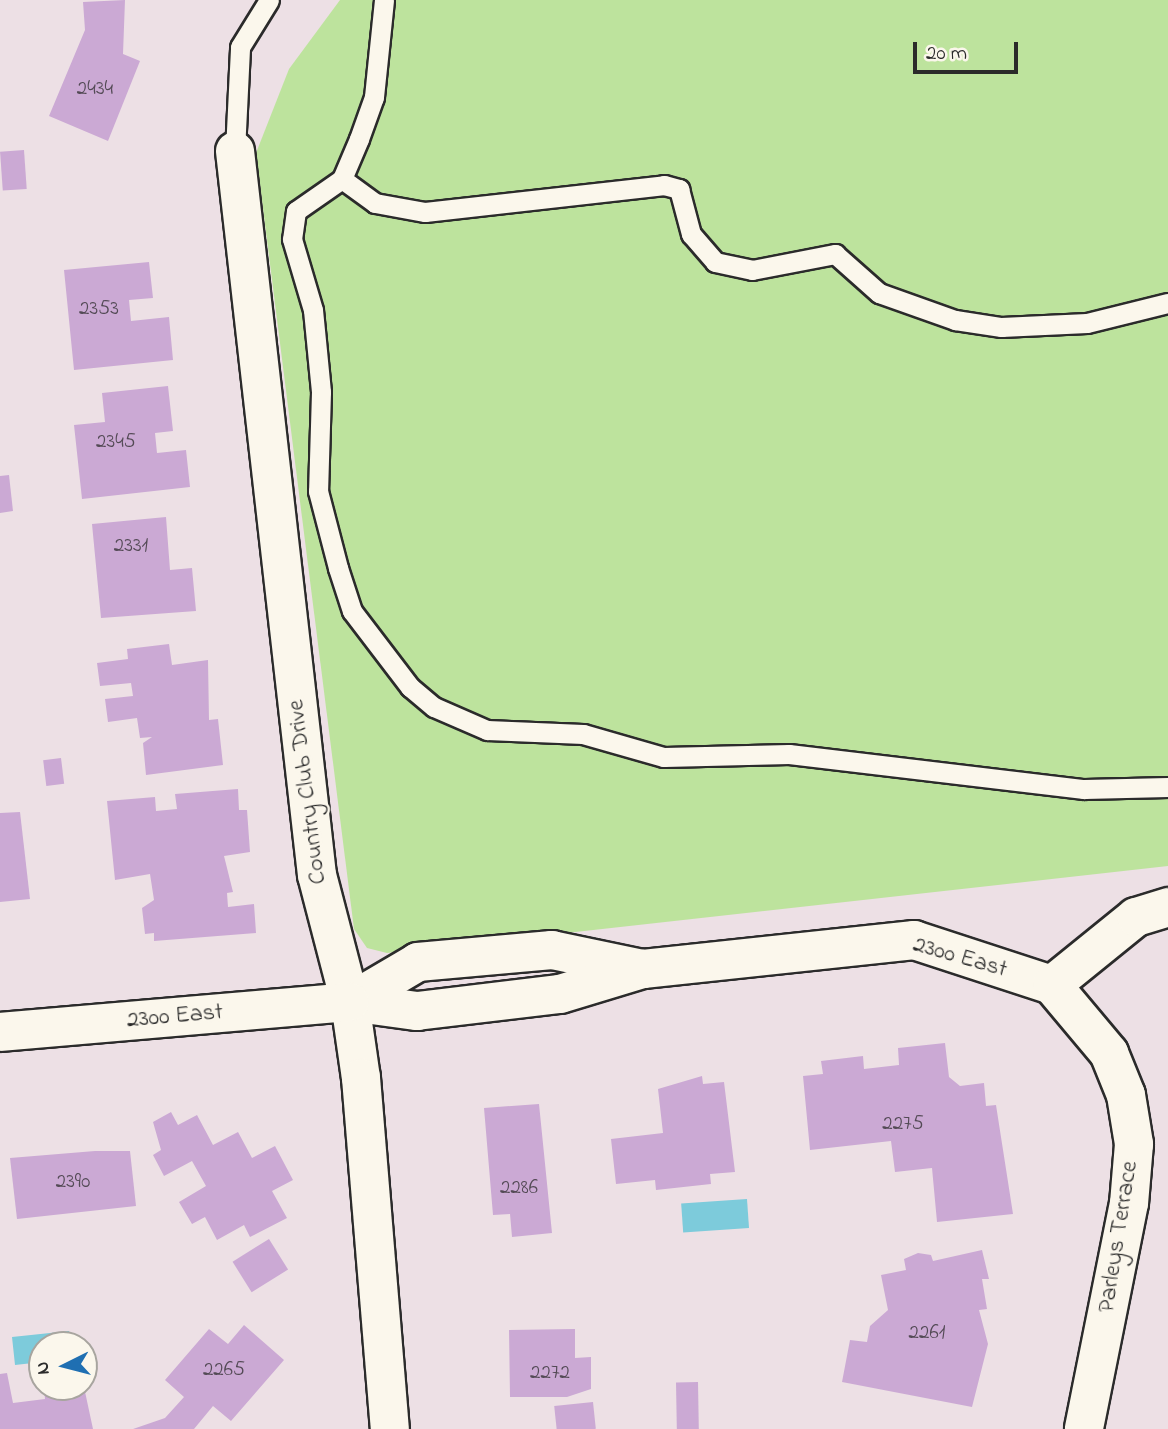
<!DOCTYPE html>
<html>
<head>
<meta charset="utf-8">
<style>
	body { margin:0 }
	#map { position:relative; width:1168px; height:1429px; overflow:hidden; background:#ede0e5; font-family:"Indie Flower",sans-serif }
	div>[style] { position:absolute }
	.green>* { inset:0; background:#bde39d }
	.water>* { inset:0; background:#7dcbdb; transform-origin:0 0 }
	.building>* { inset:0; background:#cba9d4; transform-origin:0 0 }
	.roads { filter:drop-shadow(2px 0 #2b2b2b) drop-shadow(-2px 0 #2b2b2b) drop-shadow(0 2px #2b2b2b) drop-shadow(0 -2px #2b2b2b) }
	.lane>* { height:19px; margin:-9.5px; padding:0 9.5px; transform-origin:9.5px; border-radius:9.5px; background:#fbf7ec }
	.street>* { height:38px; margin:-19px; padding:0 19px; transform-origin:19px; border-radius:19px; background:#fbf7ec }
	.secondary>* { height:38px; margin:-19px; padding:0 19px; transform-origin:19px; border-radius:19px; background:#fbf7ec }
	span { translate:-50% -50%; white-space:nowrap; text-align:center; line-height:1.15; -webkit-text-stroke:5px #fbf7ec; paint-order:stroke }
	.number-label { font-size:21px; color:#534a55 }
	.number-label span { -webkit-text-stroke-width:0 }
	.street-label { font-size:24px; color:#2b2b2b }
	.north { position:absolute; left:28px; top:1331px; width:70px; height:70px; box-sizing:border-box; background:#fbf7ec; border:2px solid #a8a59f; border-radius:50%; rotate:264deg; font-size:19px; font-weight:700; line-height:28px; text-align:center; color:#2b2b2b }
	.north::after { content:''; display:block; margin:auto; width:24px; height:32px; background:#1f6fb2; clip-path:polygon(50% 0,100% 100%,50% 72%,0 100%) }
	.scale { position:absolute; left:913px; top:42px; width:105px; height:32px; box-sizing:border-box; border:4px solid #2b2b2b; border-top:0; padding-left:9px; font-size:21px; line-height:24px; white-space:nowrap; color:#2b2b2b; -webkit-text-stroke:5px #fbf7ec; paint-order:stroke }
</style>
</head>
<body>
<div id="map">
	<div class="green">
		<div style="clip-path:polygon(340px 0,1168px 0,1168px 866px,387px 953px,367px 948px,354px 929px,256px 153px,289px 69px)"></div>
	</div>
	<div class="water">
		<div style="left:747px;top:1199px;width:29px;height:66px;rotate:86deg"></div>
		<div style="clip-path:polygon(69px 1331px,71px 1345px,42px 1345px,42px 1362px,15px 1365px,12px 1337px)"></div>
	</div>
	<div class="building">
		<div style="clip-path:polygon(125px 0,123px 54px,140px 61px,108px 141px,49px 116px,85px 30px,83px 2px)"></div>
		<div style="left:24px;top:150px;width:39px;height:24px;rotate:86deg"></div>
		<div style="clip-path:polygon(149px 262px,153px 298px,129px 300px,131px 321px,169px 317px,173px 360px,74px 370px,64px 270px)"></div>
		<div style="clip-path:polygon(168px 386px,173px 431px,155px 433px,157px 453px,186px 450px,190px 487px,82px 499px,74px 425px,105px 422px,102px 393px)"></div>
		<div style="clip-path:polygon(9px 475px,13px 511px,0 513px,0 476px)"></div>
		<div style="clip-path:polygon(166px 517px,170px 570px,192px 568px,196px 611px,101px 618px,92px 524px)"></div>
		<div style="clip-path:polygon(169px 644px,172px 665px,208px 660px,209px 720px,218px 719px,223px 765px,146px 775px,143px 743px,152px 737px,140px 738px,137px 718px,108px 722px,105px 699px,133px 696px,131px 683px,100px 686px,97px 663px,128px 659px,127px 649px)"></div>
		<div style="left:61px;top:758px;width:26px;height:18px;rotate:83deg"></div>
		<div style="clip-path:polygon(238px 789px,239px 810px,247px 810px,250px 852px,224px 856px,233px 892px,227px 893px,228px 907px,254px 904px,256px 933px,154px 941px,154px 933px,145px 934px,142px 908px,154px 900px,150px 874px,115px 880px,107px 801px,155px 797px,156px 811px,177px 809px,175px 794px)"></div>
		<div style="clip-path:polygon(20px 812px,30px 899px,0 902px,0 813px)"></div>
		<div style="clip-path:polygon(945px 1043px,949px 1077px,960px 1086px,984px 1083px,986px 1106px,996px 1105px,1013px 1214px,937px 1222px,932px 1168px,895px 1172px,891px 1141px,810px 1150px,803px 1076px,823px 1074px,821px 1061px,863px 1056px,864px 1069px,899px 1065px,898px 1048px)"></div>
		<div style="clip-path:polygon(702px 1076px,703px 1084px,724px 1082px,735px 1172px,710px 1174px,711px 1184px,656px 1190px,655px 1180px,616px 1184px,611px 1139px,663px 1133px,658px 1089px)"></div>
		<div style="clip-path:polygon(539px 1104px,552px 1233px,512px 1237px,510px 1214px,493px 1215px,484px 1108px)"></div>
		<div style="clip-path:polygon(171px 1112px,178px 1125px,197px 1115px,213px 1145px,238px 1132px,252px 1158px,275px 1146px,293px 1180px,272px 1191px,287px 1218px,250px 1237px,244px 1225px,217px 1240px,205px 1217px,192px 1224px,179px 1202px,206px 1186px,192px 1161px,164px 1176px,153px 1155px,161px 1150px,153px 1122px)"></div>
		<div style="clip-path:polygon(95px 1151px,130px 1151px,136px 1206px,17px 1219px,10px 1158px)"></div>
		<div style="left:269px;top:1239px;width:36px;height:43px;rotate:58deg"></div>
		<div style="clip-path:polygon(982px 1250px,989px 1279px,982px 1279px,987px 1309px,979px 1310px,988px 1344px,972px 1407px,842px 1382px,850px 1340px,867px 1342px,870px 1326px,888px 1310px,881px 1275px,906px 1270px,904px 1259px,918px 1253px,931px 1255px,933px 1261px)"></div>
		<div style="clip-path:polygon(244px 1325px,284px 1360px,231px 1421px,213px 1406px,194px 1429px,133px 1429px,165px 1418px,184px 1397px,165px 1380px,209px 1329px,228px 1344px)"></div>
		<div style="clip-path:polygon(575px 1329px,575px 1358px,591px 1357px,591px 1389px,567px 1397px,510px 1397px,509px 1330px)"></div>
		<div style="clip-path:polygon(7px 1373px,13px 1403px,45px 1399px,44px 1387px,84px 1387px,93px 1429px,0 1429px,0 1374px)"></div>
		<div style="left:698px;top:1382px;width:47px;height:22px;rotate:89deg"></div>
		<div style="left:593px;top:1402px;width:27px;height:39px;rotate:84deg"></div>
	</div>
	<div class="roads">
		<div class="lane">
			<div style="left:384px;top:0;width:98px;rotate:95.9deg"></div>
			<div style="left:374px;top:97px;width:45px;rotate:109.7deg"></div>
			<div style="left:359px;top:139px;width:43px;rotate:113deg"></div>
			<div style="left:342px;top:179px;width:56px;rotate:145.2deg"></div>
			<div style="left:296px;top:211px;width:28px;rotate:98deg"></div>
			<div style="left:292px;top:239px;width:74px;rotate:73.5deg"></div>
			<div style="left:313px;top:310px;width:82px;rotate:84.4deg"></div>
			<div style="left:321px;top:392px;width:99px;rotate:91.7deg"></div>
			<div style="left:318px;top:491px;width:80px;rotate:75.4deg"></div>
			<div style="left:338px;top:568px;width:45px;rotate:72deg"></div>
			<div style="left:352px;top:611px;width:96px;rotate:52.7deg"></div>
			<div style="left:410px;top:687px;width:31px;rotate:40deg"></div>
			<div style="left:434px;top:707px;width:58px;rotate:23.5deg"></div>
			<div style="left:487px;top:730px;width:96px;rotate:2.4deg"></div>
			<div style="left:583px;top:734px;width:84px;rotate:15.9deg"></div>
			<div style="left:664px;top:757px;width:125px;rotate:-1.4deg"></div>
			<div style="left:789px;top:754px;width:297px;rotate:6.8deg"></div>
			<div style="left:1084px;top:789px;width:84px;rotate:-1.4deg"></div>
			<div style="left:235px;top:151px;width:104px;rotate:-87.2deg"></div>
			<div style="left:240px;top:47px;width:55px;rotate:-58.3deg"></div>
			<div style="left:342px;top:179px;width:41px;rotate:36deg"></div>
			<div style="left:375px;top:203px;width:51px;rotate:10.2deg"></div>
			<div style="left:425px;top:212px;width:241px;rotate:-6.4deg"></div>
			<div style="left:664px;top:185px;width:16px;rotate:15deg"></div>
			<div style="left:679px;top:189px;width:47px;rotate:75.1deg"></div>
			<div style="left:691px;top:234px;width:37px;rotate:49deg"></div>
			<div style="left:715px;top:262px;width:38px;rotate:12deg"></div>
			<div style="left:752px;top:270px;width:85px;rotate:-10.9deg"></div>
			<div style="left:835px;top:254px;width:59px;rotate:41.6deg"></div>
			<div style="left:879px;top:293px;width:81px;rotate:19.6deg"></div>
			<div style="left:955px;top:320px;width:47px;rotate:8.7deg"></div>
			<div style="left:1001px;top:327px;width:86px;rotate:-2.7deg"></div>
			<div style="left:1087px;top:323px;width:83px;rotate:-13.9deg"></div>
		</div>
		<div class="street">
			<div style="left:235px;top:151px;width:729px;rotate:83.54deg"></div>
			<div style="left:317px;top:875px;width:131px;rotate:75.4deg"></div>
			<div style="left:350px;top:1002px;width:77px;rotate:81.8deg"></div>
			<div style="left:361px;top:1078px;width:352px;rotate:85.3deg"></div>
			<div style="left:643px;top:969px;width:93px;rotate:-168.2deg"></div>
			<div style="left:552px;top:950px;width:135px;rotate:174.9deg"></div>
			<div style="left:418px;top:962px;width:79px;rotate:149.5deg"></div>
			<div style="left:350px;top:1002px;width:68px;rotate:7.7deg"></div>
			<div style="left:417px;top:1011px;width:144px;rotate:-6.8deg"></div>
			<div style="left:560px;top:994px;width:87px;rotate:-16.8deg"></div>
			<div style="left:643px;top:969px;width:273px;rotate:-6.1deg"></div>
			<div style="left:914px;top:940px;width:145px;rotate:18.1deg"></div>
			<div style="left:1052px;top:985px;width:89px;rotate:50deg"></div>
			<div style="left:1109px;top:1053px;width:45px;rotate:68deg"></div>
			<div style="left:1126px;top:1095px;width:50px;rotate:80.7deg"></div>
			<div style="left:1134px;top:1144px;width:59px;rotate:94.8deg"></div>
			<div style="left:1129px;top:1203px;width:230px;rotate:101.3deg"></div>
			<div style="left:1052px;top:985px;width:108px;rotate:-39deg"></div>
			<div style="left:1136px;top:917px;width:34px;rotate:-17deg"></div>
		</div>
		<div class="secondary">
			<div style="left:0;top:1032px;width:351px;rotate:-4.9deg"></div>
		</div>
	</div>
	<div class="number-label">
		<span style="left:95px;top:89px">2434</span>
		<span style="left:99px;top:309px">2353</span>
		<span style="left:116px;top:442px">2345</span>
		<span style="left:131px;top:546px">2331</span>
		<span style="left:903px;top:1124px">2275</span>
		<span style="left:73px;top:1182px">2390</span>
		<span style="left:519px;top:1188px">2286</span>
		<span style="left:927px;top:1333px">2261</span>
		<span style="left:224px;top:1370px">2265</span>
		<span style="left:550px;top:1373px">2272</span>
	</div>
	<div class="street-label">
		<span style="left:308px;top:792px;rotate:-97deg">Country Club Drive</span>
		<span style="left:960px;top:958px;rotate:16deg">2300 East</span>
		<span style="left:175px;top:1017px;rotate:-5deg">2300 East</span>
		<span style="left:1119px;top:1237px;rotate:-81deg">Parleys Terrace</span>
	</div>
	<div class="north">N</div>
	<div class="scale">20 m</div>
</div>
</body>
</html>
